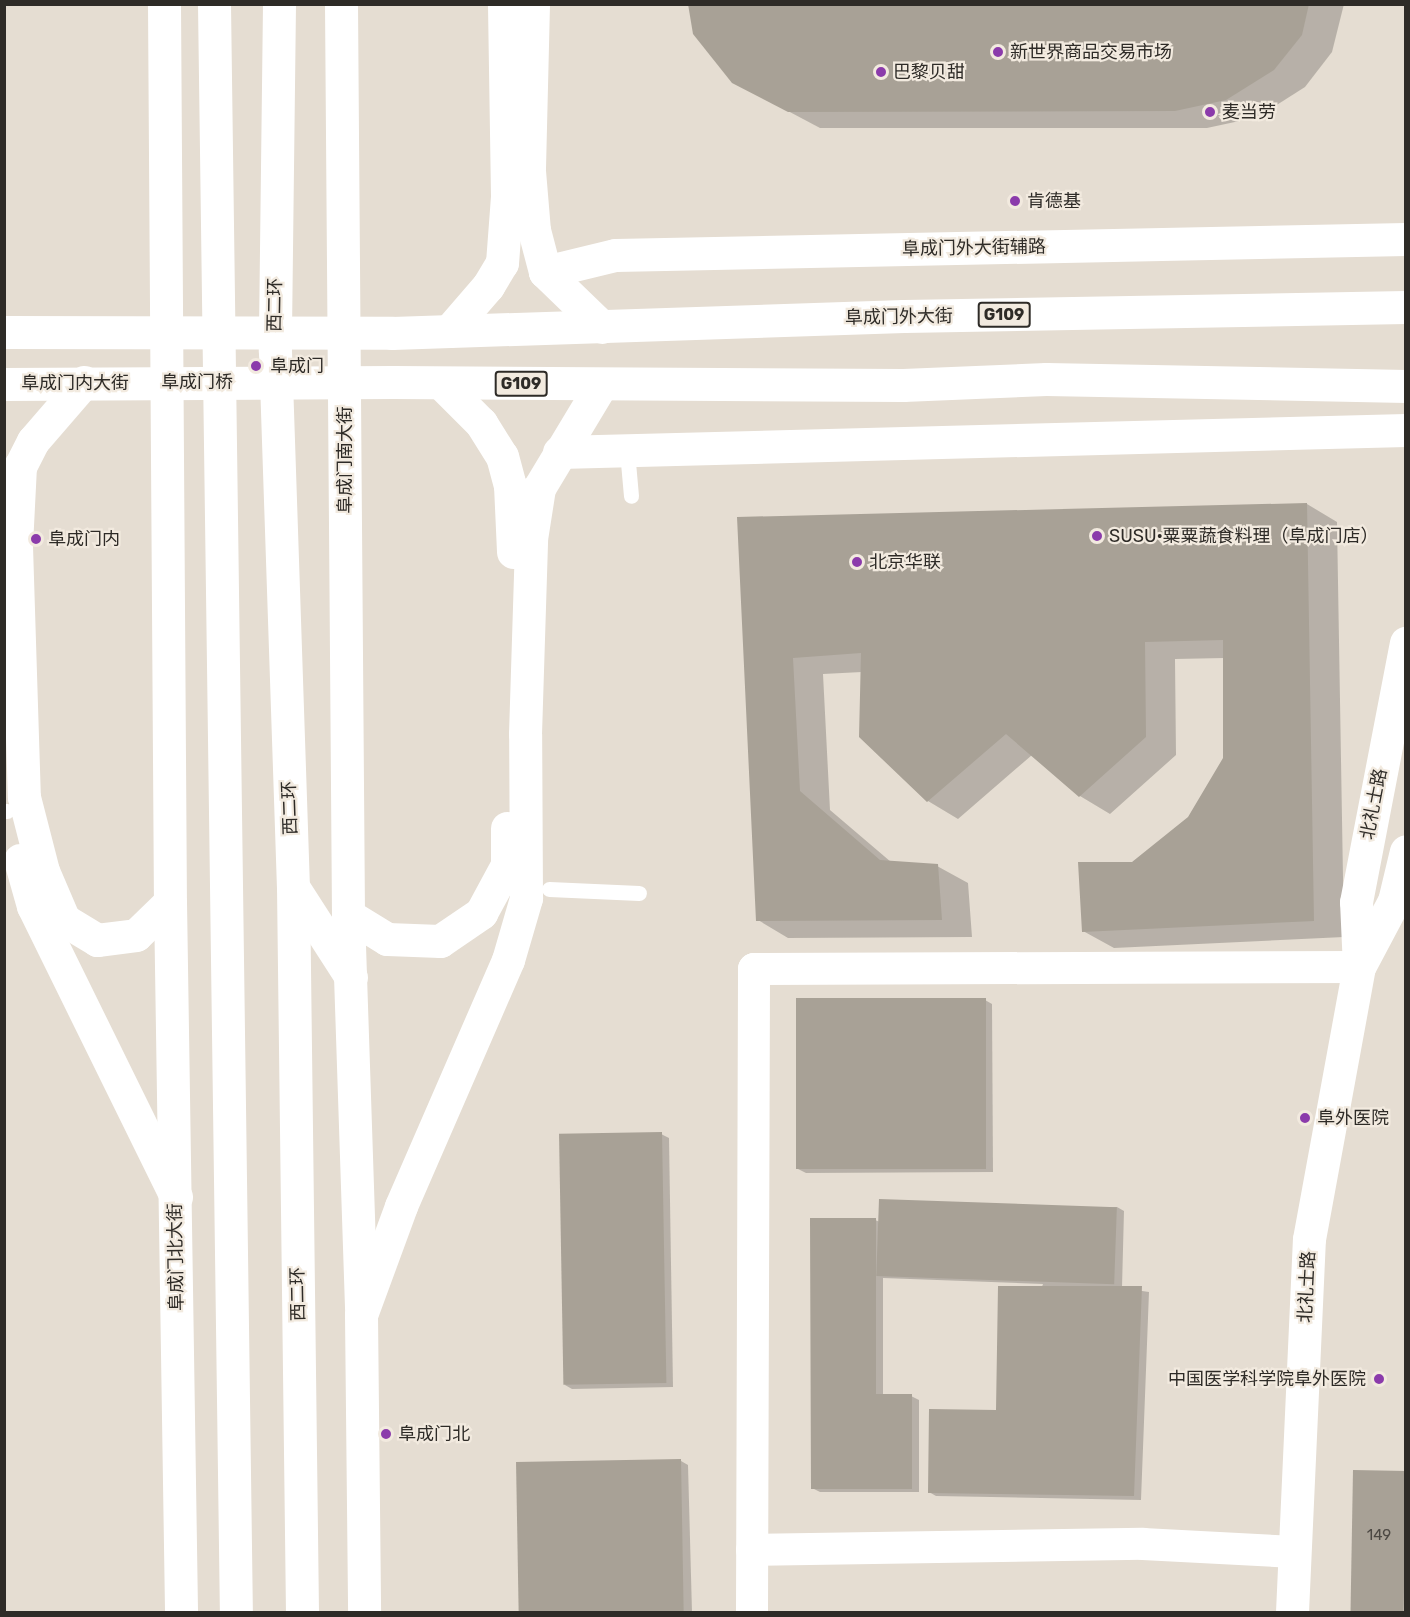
<!DOCTYPE html>
<html>
<head>
<meta charset="utf-8">
<style>
	body { margin:0 }
	#map { position:relative; width:1410px; height:1617px; overflow:hidden; background:#e5ddd2; font-family:Rubik,"Noto Sans SC",sans-serif }
	div>[style] { position:absolute }
	.shadow>* { inset:0; background:#0003; transform-origin:0 0 }
	.building>* { inset:0; background:#a8a196; transform-origin:0 0 }
	.service>* { height:15px; margin:-7.5px; padding:0 7.5px; transform-origin:7.5px; border-radius:7.5px; background:#fff }
	.minor>* { height:32px; margin:-16px; padding:0 16px; transform-origin:16px; border-radius:16px; background:#fff }
	.tertiary>* { height:33px; margin:-16.5px; padding:0 16.5px; transform-origin:16.5px; border-radius:16.5px; background:#fff }
	.primary>* { height:33px; margin:-16.5px; padding:0 16.5px; transform-origin:16.5px; border-radius:16.5px; background:#fff }
	.trunk>* { height:33px; margin:-16.5px; padding:0 16.5px; transform-origin:16.5px; border-radius:16.5px; background:#fff }
	.dots>* { width:16px; height:16px; translate:-50% -50%; box-sizing:border-box; border:3px solid #f2eadf; border-radius:50% }
	span { translate:-50% -50%; white-space:nowrap; text-align:center; line-height:1.15; -webkit-text-stroke:4.5px #f2eadf; paint-order:stroke }
	.number-label { font-size:15px; color:#4c4843 }
	.number-label span { -webkit-text-stroke-width:0 }
	.shield-label span { padding:2px 4px; background:#f2eadf; border:2px solid; border-radius:4px; -webkit-text-stroke-width:0 }
	.shield-label { font-size:16px; color:#2e2b27; font-weight:700 }
	.poi-label { font-size:18px; color:#2e2b27 }
	.left { translate:0 -50%; text-align:left }
	.right { translate:-100% -50%; text-align:right }
	.street-label { font-size:18px; color:#2e2b27 }
	.frame { position:absolute; inset:0; border:6px solid #2e2b27; pointer-events:none }
</style>
</head>
<body>
<div id="map">
	<div class="shadow">
		<div style="clip-path:polygon(690px 4px,1344px 4px,1332px 52px,1305px 87px,1258px 117px,1207px 128px,820px 128px,733px 82px)"></div>
		<div style="clip-path:polygon(1307px 504px,1337px 522px,1344px 937px,1114px 948px,1083px 931px,1133px 864px,1189px 818px,1224px 759px,1225px 658px,1175px 659px,1176px 755px,1110px 814px,1080px 796px,1032px 755px,958px 819px,928px 801px,862px 672px,823px 674px,830px 810px,891px 862px,937px 866px,968px 883px,972px 937px,788px 938px,758px 920px,738px 518px)"></div>
		<div style="clip-path:polygon(985px 1000px,992px 1004px,993px 1172px,806px 1173px,798px 1169px)"></div>
		<div style="clip-path:polygon(661px 1134px,669px 1138px,673px 1387px,572px 1389px,565px 1385px)"></div>
		<div style="clip-path:polygon(1117px 1207px,1124px 1211px,1122px 1288px,1149px 1292px,1141px 1500px,936px 1496px,929px 1492px,997px 1412px,1043px 1284px,883px 1278px,883px 1396px,911px 1396px,919px 1400px,919px 1492px,820px 1492px,812px 1488px,875px 1220px,880px 1222px)"></div>
		<div style="clip-path:polygon(681px 1461px,688px 1465px,692px 1612px,521px 1612px,517px 1465px)"></div>
		<div style="left:1355px;top:1471px;width:51px;height:141px;rotate:1deg"></div>
	</div>
	<div class="building">
		<div style="clip-path:polygon(688px 4px,1309px 4px,1302px 35px,1274px 70px,1226px 100px,1175px 111px,788px 112px,732px 83px,693px 34px)"></div>
		<div style="clip-path:polygon(1307px 503px,1314px 921px,1082px 932px,1078px 862px,1132px 862px,1188px 817px,1223px 758px,1223px 640px,1145px 642px,1146px 737px,1079px 797px,1006px 734px,927px 802px,859px 737px,861px 653px,793px 658px,800px 791px,880px 860px,938px 864px,942px 920px,756px 921px,737px 517px)"></div>
		<div style="left:986px;top:998px;width:171px;height:190px;rotate:90deg"></div>
		<div style="left:662px;top:1132px;width:251px;height:103px;rotate:89deg"></div>
		<div style="left:879px;top:1199px;width:238px;height:77px;rotate:2deg"></div>
		<div style="clip-path:polygon(810px 1218px,876px 1218px,876px 1394px,912px 1394px,912px 1489px,811px 1489px)"></div>
		<div style="clip-path:polygon(998px 1286px,1142px 1286px,1134px 1496px,928px 1493px,929px 1409px,996px 1410px)"></div>
		<div style="left:681px;top:1459px;width:153px;height:165px;rotate:89deg"></div>
		<div style="left:1353px;top:1470px;width:53px;height:142px;rotate:1deg"></div>
	</div>
	<div class="service">
		<div style="left:627px;top:451px;width:45px;rotate:84.9deg"></div>
		<div style="left:4px;top:811px;width:3px"></div>
		<div style="left:549px;top:889px;width:90px;rotate:2.5deg"></div>
	</div>
	<div class="minor">
		<div style="left:752px;top:1550px;width:391px;rotate:-0.9deg"></div>
		<div style="left:1143px;top:1544px;width:152px;rotate:3deg"></div>
		<div style="left:752px;top:1612px;width:643px;rotate:-89.82deg"></div>
		<div style="left:754px;top:969px;width:605px;rotate:-0.19deg"></div>
	</div>
	<div class="tertiary">
		<div style="left:164px;top:4px;width:898px;rotate:89.62deg"></div>
		<div style="left:170px;top:902px;width:710px;rotate:89.11deg"></div>
		<div style="left:341px;top:4px;width:911px;rotate:89.56deg"></div>
		<div style="left:348px;top:915px;width:400px;rotate:88.1deg"></div>
		<div style="left:361px;top:1315px;width:297px;rotate:89.4deg"></div>
		<div style="left:545px;top:272px;width:72px;rotate:-13.7deg"></div>
		<div style="left:615px;top:255px;width:791px;rotate:-1.16deg"></div>
		<div style="left:559px;top:452px;width:847px;rotate:-1.49deg"></div>
		<div style="left:1359px;top:967px;width:75px;rotate:-62.1deg"></div>
		<div style="left:1394px;top:901px;width:51px;rotate:-76.5deg"></div>
		<div style="left:1292px;top:1612px;width:373px;rotate:-87.4deg"></div>
		<div style="left:1309px;top:1239px;width:277px;rotate:-79.6deg"></div>
		<div style="left:1359px;top:967px;width:65px;rotate:-92.6deg"></div>
		<div style="left:1356px;top:902px;width:264px;rotate:-79.1deg"></div>
	</div>
	<div class="primary">
		<div style="left:4px;top:332px;width:388px;rotate:0.1deg"></div>
		<div style="left:84px;top:382px;width:78px;rotate:130.8deg"></div>
		<div style="left:33px;top:441px;width:28px;rotate:117deg"></div>
		<div style="left:20px;top:466px;width:80px;rotate:92.9deg"></div>
		<div style="left:16px;top:546px;width:251px;rotate:88.2deg"></div>
		<div style="left:24px;top:797px;width:76px;rotate:75.6deg"></div>
		<div style="left:43px;top:871px;width:53px;rotate:66.8deg"></div>
		<div style="left:64px;top:920px;width:39px;rotate:31deg"></div>
		<div style="left:97px;top:940px;width:39px;rotate:-7deg"></div>
		<div style="left:136px;top:935px;width:47px;rotate:-44.1deg"></div>
		<div style="left:4px;top:384px;width:389px;rotate:-0.3deg"></div>
		<div style="left:20px;top:860px;width:48px;rotate:74.2deg"></div>
		<div style="left:33px;top:906px;width:324px;rotate:63.8deg"></div>
	</div>
	<div class="trunk">
		<div style="left:214px;top:4px;width:1608px;rotate:89.22deg"></div>
		<div style="left:279px;top:4px;width:347px;rotate:90.7deg"></div>
		<div style="left:275px;top:351px;width:536px;rotate:88.08deg"></div>
		<div style="left:293px;top:887px;width:725px;rotate:89.29deg"></div>
		<div style="left:533px;top:4px;width:167px;rotate:91.4deg"></div>
		<div style="left:529px;top:171px;width:59px;rotate:85.2deg"></div>
		<div style="left:534px;top:230px;width:43px;rotate:75.3deg"></div>
		<div style="left:545px;top:272px;width:79px;rotate:44deg"></div>
		<div style="left:449px;top:331px;width:60px;rotate:-49.1deg"></div>
		<div style="left:488px;top:286px;width:27px;rotate:-59deg"></div>
		<div style="left:502px;top:263px;width:67px;rotate:-85.7deg"></div>
		<div style="left:507px;top:196px;width:192px;rotate:-90.9deg"></div>
		<div style="left:392px;top:333px;width:512px;rotate:-1.9deg"></div>
		<div style="left:904px;top:316px;width:502px;rotate:-1.03deg"></div>
		<div style="left:393px;top:382px;width:510px;rotate:0.34deg"></div>
		<div style="left:903px;top:385px;width:143px;rotate:-2.4deg"></div>
		<div style="left:1046px;top:379px;width:360px;rotate:1.1deg"></div>
		<div style="left:441px;top:383px;width:57px;rotate:45deg"></div>
		<div style="left:481px;top:423px;width:39px;rotate:58deg"></div>
		<div style="left:502px;top:456px;width:30px;rotate:75deg"></div>
		<div style="left:510px;top:485px;width:67px;rotate:87.4deg"></div>
		<div style="left:293px;top:887px;width:107px;rotate:57.2deg"></div>
		<div style="left:348px;top:915px;width:46px;rotate:31.6deg"></div>
		<div style="left:387px;top:939px;width:53px;rotate:2.2deg"></div>
		<div style="left:440px;top:941px;width:50px;rotate:-34.3deg"></div>
		<div style="left:481px;top:913px;width:55px;rotate:-61.6deg"></div>
		<div style="left:507px;top:865px;width:37px;rotate:-90deg"></div>
		<div style="left:361px;top:1315px;width:116px;rotate:-69.8deg"></div>
		<div style="left:401px;top:1206px;width:268px;rotate:-66.5deg"></div>
		<div style="left:508px;top:960px;width:65px;rotate:-73.8deg"></div>
		<div style="left:526px;top:898px;width:164px;rotate:-90.3deg"></div>
		<div style="left:525px;top:734px;width:195px;rotate:-88.2deg"></div>
		<div style="left:531px;top:539px;width:52px;rotate:-81.1deg"></div>
		<div style="left:539px;top:488px;width:120px;rotate:-59deg"></div>
	</div>
	<div class="dots">
		<div style="left:998px;top:52px;background:#8b3bab"></div>
		<div style="left:881px;top:72px;background:#8b3bab"></div>
		<div style="left:1210px;top:112px;background:#8b3bab"></div>
		<div style="left:1015px;top:201px;background:#8b3bab"></div>
		<div style="left:256px;top:366px;background:#8b3bab"></div>
		<div style="left:1097px;top:536px;background:#8b3bab"></div>
		<div style="left:36px;top:539px;background:#8b3bab"></div>
		<div style="left:857px;top:562px;background:#8b3bab"></div>
		<div style="left:1305px;top:1118px;background:#8b3bab"></div>
		<div style="left:1379px;top:1379px;background:#8b3bab"></div>
		<div style="left:386px;top:1434px;background:#8b3bab"></div>
	</div>
	<div class="number-label">
		<span style="left:1379px;top:1536px">149</span>
	</div>
	<div class="shield-label">
		<span style="left:1004px;top:315px">G109</span>
		<span style="left:521px;top:384px">G109</span>
	</div>
	<div class="poi-label">
		<span class="left" style="left:1010px;top:52px">新世界商品交易市场</span>
		<span class="left" style="left:893px;top:72px">巴黎贝甜</span>
		<span class="left" style="left:1222px;top:112px">麦当劳</span>
		<span class="left" style="left:1027px;top:201px">肯德基</span>
		<span class="left" style="left:270px;top:366px">阜成门</span>
		<span class="left" style="left:1109px;top:536px">SUSU·粟粟蔬食料理（阜成门店）</span>
		<span class="left" style="left:48px;top:539px">阜成门内</span>
		<span class="left" style="left:869px;top:562px">北京华联</span>
		<span class="left" style="left:1317px;top:1118px">阜外医院</span>
		<span class="right" style="left:1366px;top:1379px">中国医学科学院阜外医院</span>
		<span class="left" style="left:398px;top:1434px">阜成门北</span>
	</div>
	<div class="street-label">
		<span style="left:974px;top:248px;rotate:-1deg">阜成门外大街辅路</span>
		<span style="left:275px;top:305px;rotate:-89deg">西二环</span>
		<span style="left:899px;top:317px;rotate:-1deg">阜成门外大街</span>
		<span style="left:197px;top:382px">阜成门桥</span>
		<span style="left:75px;top:383px">阜成门内大街</span>
		<span style="left:345px;top:460px;rotate:-90deg">阜成门南大街</span>
		<span style="left:1374px;top:804px;rotate:-79deg">北礼士路</span>
		<span style="left:290px;top:808px;rotate:-92deg">西二环</span>
		<span style="left:176px;top:1257px;rotate:-91deg">阜成门北大街</span>
		<span style="left:1307px;top:1287px;rotate:-87deg">北礼士路</span>
		<span style="left:298px;top:1294px;rotate:-91deg">西二环</span>
	</div>
	<div class="frame"></div>
</div>
</body>
</html>
